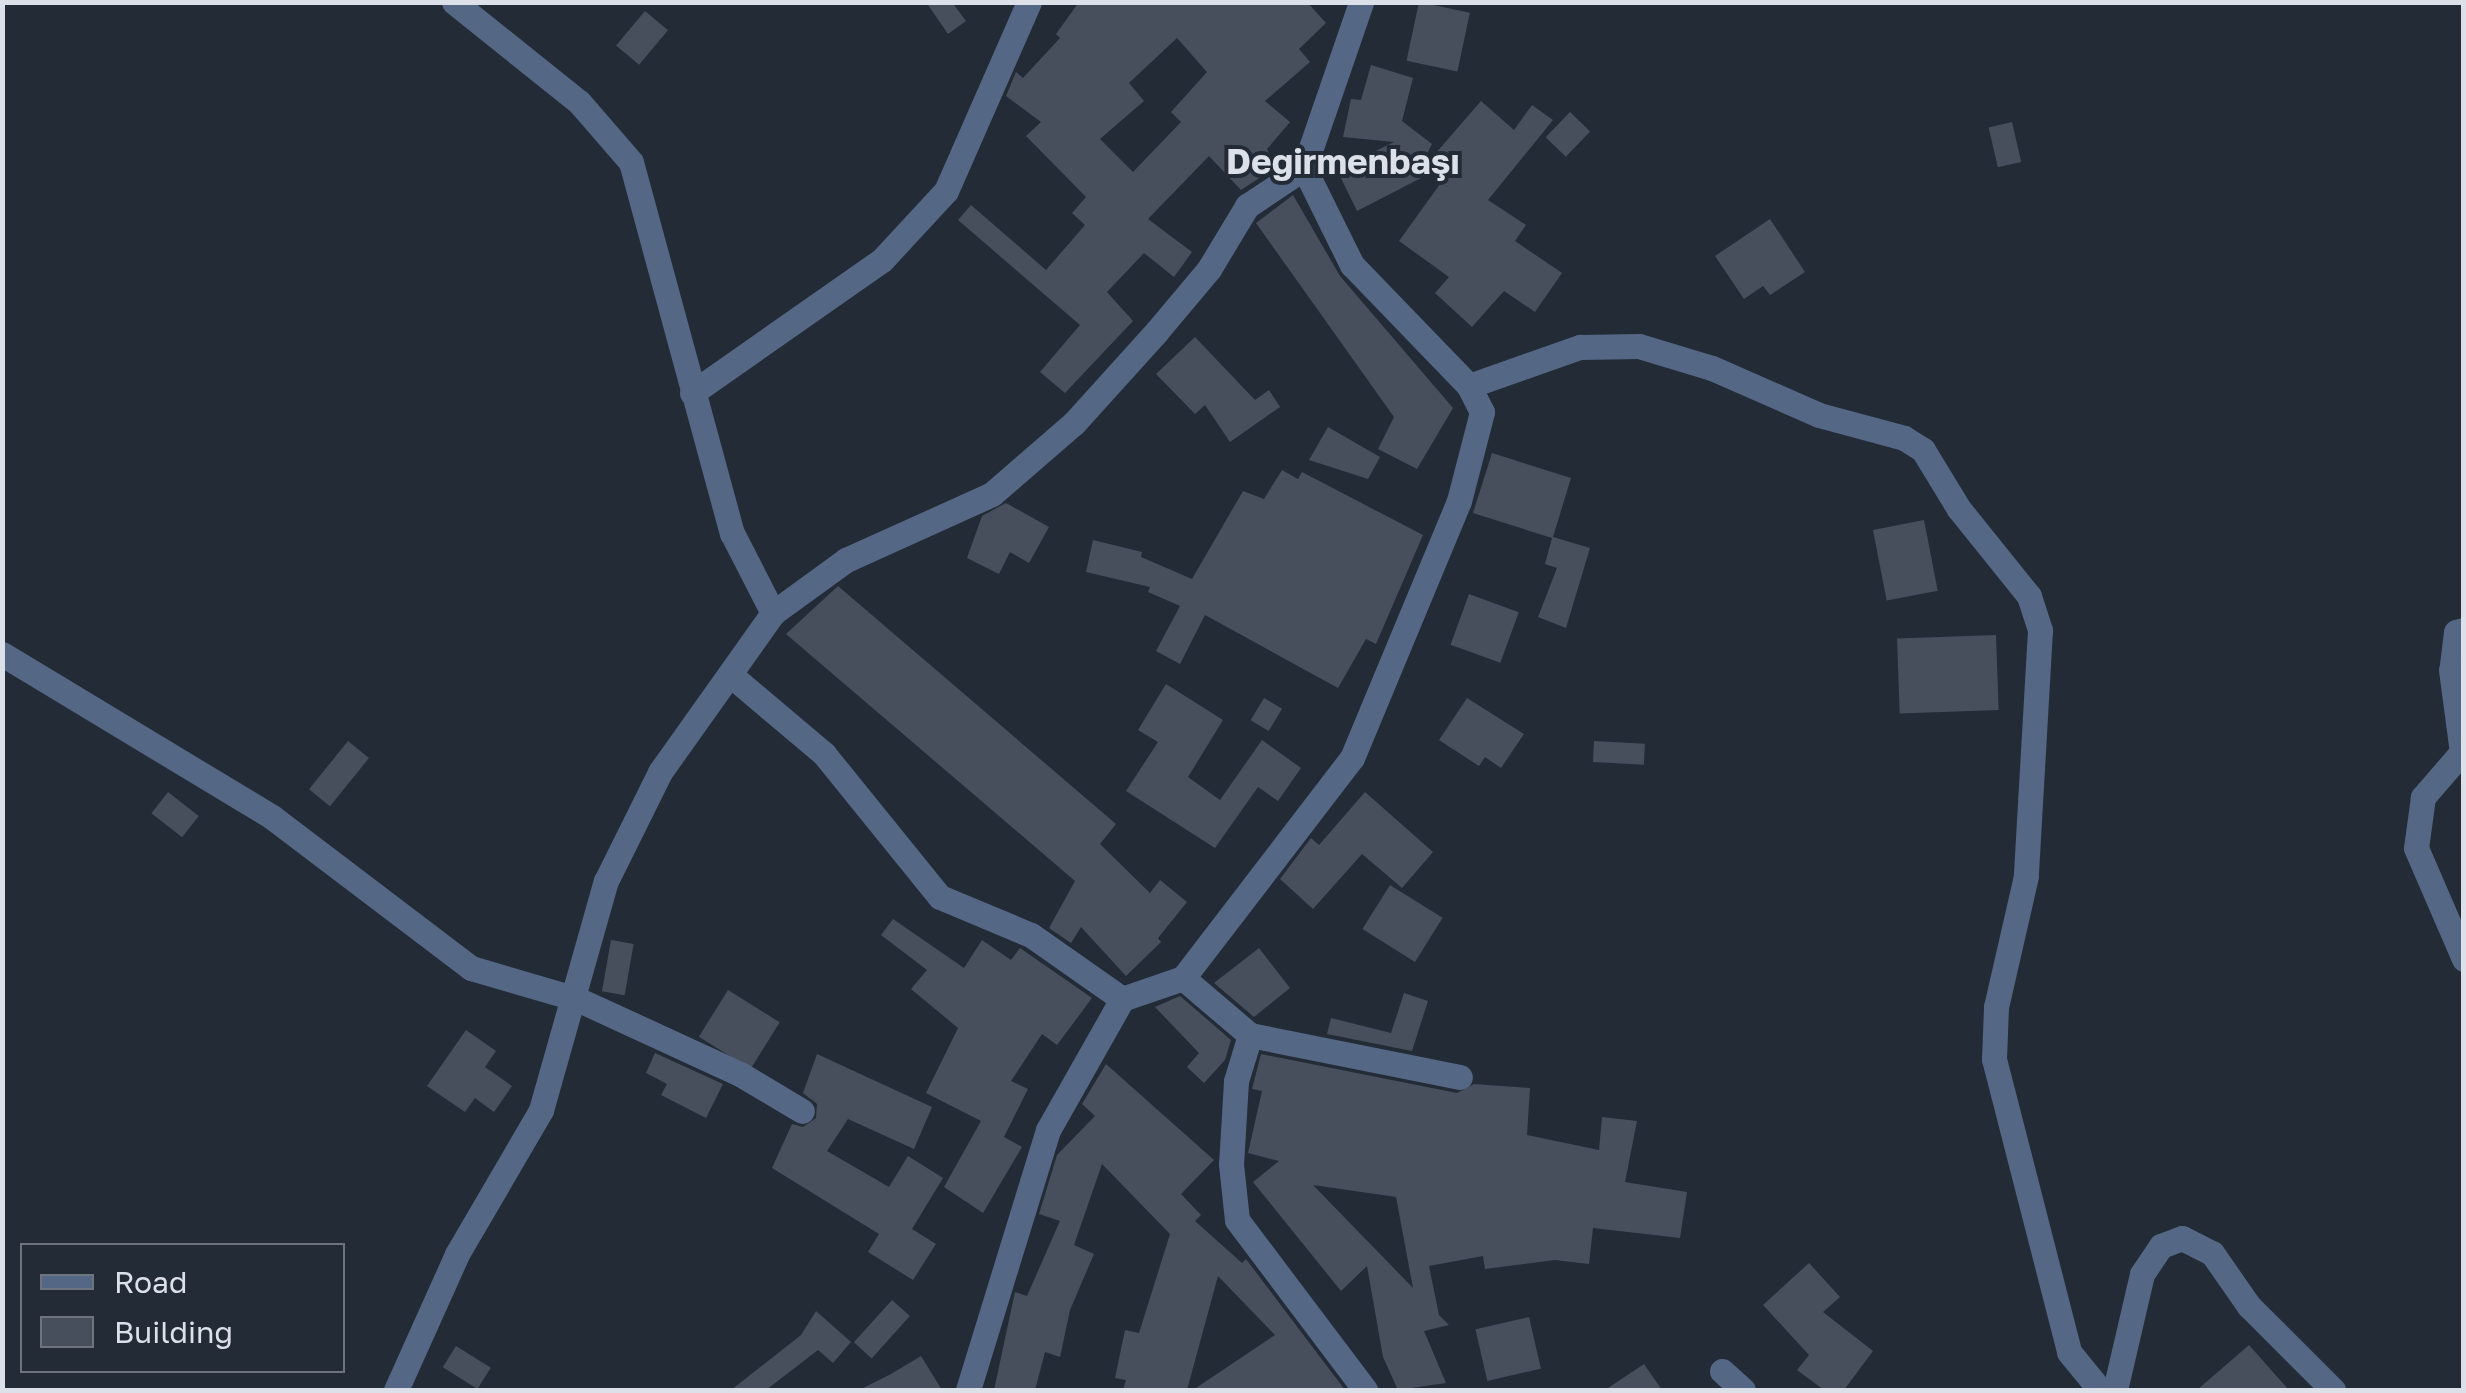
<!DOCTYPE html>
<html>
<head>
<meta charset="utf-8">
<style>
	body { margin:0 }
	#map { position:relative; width:2466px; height:1393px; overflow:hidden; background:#232b37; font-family:"Golos Text",sans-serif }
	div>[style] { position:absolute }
	.building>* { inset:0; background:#464f5b; transform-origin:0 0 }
	.minor>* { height:25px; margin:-12.5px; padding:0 12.5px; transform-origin:12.5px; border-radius:12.5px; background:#546784 }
	.tertiary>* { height:25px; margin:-12.5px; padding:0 12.5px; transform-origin:12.5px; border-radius:12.5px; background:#546784 }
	span { translate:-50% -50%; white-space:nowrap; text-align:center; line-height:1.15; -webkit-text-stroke:8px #232b37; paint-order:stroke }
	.quarter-label { font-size:35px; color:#dce1e9; font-weight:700 }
	.frame { position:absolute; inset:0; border:5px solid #dce1e9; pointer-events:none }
	.legend { position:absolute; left:20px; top:1243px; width:325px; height:130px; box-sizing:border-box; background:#232b37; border:2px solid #6d747e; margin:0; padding:12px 18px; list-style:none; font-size:30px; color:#dce1e9 }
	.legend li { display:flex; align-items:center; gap:20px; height:50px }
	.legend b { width:50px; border:2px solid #6d747e }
</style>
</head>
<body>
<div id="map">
	<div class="building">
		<div style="clip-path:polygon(926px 2px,952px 2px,966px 21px,948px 34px)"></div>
		<div style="clip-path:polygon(evenodd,1079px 2px,1307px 2px,1326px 23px,1299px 49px,1310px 62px,1265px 101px,1290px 122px,1267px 149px,1276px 167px,1241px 190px,1209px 156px,1148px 219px,1192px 252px,1174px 277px,1144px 253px,1107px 292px,1133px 321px,1065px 393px,1040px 372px,1080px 325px,958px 220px,971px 205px,1046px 270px,1085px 225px,1072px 213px,1086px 197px,1026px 136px,1041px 122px,1006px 96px,1016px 72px,1023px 78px,1060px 38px,1056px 34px,1079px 2px,1177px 38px,1207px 72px,1171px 112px,1181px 122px,1133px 172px,1100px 139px,1144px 101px,1129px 83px,1177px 38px)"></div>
		<div style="left:1419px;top:2px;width:52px;height:60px;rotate:12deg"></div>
		<div style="left:645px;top:11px;width:30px;height:45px;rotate:40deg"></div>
		<div style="clip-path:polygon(1371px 65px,1413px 78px,1402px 121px,1432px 144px,1416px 176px,1481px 101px,1514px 130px,1532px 105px,1553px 120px,1488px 200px,1526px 225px,1515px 241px,1562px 273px,1535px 312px,1504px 291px,1472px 327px,1435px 293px,1449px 277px,1399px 241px,1458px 159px,1357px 211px,1337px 170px,1394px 142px,1343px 137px,1351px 99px,1361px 100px)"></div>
		<div style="left:1570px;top:112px;width:28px;height:35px;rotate:44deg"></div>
		<div style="left:2012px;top:122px;width:41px;height:24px;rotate:77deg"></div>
		<div style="clip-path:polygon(1293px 195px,1340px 276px,1453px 408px,1417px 469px,1378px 449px,1394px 417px,1256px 223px)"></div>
		<div style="clip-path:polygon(1770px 219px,1805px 272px,1770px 295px,1763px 286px,1744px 299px,1715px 256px)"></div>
		<div style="clip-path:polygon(1195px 337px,1255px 400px,1269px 390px,1280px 407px,1230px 442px,1205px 405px,1195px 414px,1156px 374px)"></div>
		<div style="clip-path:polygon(1328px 427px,1380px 457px,1368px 479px,1309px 460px)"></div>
		<div style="clip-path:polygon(1492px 453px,1571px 478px,1553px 537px,1590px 548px,1566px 628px,1538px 617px,1557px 568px,1545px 564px,1552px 538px,1473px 513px)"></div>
		<div style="clip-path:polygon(1282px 470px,1298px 479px,1302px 472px,1423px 535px,1376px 644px,1366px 639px,1338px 688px,1205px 615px,1180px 664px,1156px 651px,1180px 606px,1148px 592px,1150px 587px,1086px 572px,1093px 540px,1142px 552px,1141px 557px,1192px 579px,1243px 491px,1264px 499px)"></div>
		<div style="clip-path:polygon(1006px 503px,1049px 527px,1029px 563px,1010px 552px,999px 574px,967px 558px,982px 516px)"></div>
		<div style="left:1924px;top:520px;width:72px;height:52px;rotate:79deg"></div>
		<div style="clip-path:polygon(838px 586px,1116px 824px,1100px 844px,1150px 893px,1160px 880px,1187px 902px,1158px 938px,1161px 942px,1126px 976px,1081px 927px,1071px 943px,1049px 928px,1075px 881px,786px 634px)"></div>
		<div style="left:1469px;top:594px;width:53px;height:54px;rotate:20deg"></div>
		<div style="left:1996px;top:635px;width:75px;height:99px;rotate:88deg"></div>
		<div style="clip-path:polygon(1166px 684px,1223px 720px,1188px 777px,1220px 800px,1262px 740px,1301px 768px,1278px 801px,1258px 787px,1215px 848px,1126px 791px,1158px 742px,1138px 730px)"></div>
		<div style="left:1264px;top:698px;width:21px;height:26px;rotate:31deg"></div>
		<div style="clip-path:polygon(1467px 698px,1524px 734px,1501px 768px,1485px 757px,1479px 766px,1439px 740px)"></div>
		<div style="left:348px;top:741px;width:27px;height:62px;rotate:39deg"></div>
		<div style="left:1594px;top:741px;width:51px;height:21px;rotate:3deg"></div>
		<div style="left:168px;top:792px;width:39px;height:27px;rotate:38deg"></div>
		<div style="clip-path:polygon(1365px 792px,1433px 852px,1402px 888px,1362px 854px,1313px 909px,1280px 879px,1311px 838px,1319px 845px)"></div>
		<div style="left:1390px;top:885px;width:62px;height:52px;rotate:32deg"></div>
		<div style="clip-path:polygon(893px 919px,964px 968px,982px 940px,1011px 960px,1020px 948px,1092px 998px,1057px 1045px,1042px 1034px,1011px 1081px,1028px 1089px,1004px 1137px,1022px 1147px,983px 1213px,944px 1187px,981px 1121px,926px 1093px,958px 1028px,911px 989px,927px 970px,881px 935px)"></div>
		<div style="left:611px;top:940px;width:23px;height:52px;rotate:10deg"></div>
		<div style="clip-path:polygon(1259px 948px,1290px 988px,1254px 1017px,1214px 983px)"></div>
		<div style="left:728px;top:990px;width:61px;height:55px;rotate:32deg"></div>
		<div style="clip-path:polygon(1404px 993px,1428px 1001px,1412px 1051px,1327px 1034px,1331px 1018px,1391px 1033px)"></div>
		<div style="clip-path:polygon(1180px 996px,1231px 1040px,1225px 1060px,1204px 1083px,1187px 1067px,1199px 1053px,1155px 1007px)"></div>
		<div style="clip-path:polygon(466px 1030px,496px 1051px,485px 1067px,512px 1086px,494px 1112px,475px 1098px,465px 1112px,427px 1086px)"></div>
		<div style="clip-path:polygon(655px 1053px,723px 1084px,706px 1118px,661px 1095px,667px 1084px,646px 1073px)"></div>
		<div style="clip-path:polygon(817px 1054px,932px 1107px,914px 1149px,848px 1119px,827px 1151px,889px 1187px,908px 1156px,943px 1178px,912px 1229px,936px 1244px,913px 1280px,868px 1252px,879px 1234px,772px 1168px,792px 1124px,803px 1127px,816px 1118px,817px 1104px,803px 1093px)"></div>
		<div style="clip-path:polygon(evenodd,1261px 1054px,1457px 1093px,1474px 1084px,1530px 1088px,1527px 1135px,1599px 1150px,1602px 1117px,1637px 1121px,1625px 1182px,1687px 1192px,1680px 1238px,1593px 1228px,1589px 1264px,1555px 1260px,1485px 1269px,1483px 1256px,1429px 1266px,1439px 1315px,1449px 1325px,1424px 1331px,1446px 1383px,1398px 1390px,1383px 1357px,1367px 1266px,1341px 1291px,1253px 1182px,1279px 1161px,1248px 1153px,1262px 1091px,1252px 1089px,1261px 1054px,1313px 1185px,1396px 1197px,1413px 1288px,1380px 1254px,1313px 1185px)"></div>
		<div style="clip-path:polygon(1106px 1064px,1214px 1160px,1181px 1194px,1201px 1215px,1195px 1221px,1242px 1263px,1246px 1259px,1345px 1390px,1193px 1390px,1275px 1335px,1218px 1276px,1187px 1390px,1123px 1390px,1126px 1380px,1115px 1378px,1125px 1330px,1139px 1333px,1170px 1234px,1102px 1164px,1074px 1245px,1094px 1254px,1070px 1310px,1060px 1357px,1045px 1352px,1035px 1390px,994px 1390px,1015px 1292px,1027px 1296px,1060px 1221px,1039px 1214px,1057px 1155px,1095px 1116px,1082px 1104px)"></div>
		<div style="clip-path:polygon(1809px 1263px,1840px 1297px,1823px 1312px,1873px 1351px,1844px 1390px,1824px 1390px,1797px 1370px,1809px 1355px,1763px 1305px)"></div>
		<div style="left:892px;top:1300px;width:24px;height:57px;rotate:42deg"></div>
		<div style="clip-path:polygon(816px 1311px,851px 1342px,833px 1363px,818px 1350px,766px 1390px,731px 1390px,801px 1335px)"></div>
		<div style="left:1529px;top:1317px;width:53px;height:55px;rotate:77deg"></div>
		<div style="clip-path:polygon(2249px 1345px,2289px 1390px,2197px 1390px)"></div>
		<div style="left:456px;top:1346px;width:41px;height:25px;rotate:32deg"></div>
		<div style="clip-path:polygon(921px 1356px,942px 1390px,859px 1390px,891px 1374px)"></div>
		<div style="clip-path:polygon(1644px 1364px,1662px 1390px,1605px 1390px)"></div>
	</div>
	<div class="minor">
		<div style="left:454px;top:2px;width:160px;rotate:38.7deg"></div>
		<div style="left:579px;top:102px;width:79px;rotate:49.1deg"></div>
		<div style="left:631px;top:162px;width:385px;rotate:74.8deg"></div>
		<div style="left:732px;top:533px;width:90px;rotate:62.9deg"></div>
		<div style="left:1469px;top:386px;width:118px;rotate:-19.4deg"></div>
		<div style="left:1580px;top:347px;width:59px;rotate:-1deg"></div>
		<div style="left:1639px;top:346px;width:76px;rotate:16.8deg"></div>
		<div style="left:1712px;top:368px;width:117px;rotate:23.7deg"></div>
		<div style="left:1819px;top:415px;width:88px;rotate:15.1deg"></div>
		<div style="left:1904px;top:438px;width:22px;rotate:32deg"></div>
		<div style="left:1923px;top:450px;width:69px;rotate:58.6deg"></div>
		<div style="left:1959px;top:509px;width:112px;rotate:51.2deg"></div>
		<div style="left:2029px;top:596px;width:36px;rotate:72deg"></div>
		<div style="left:2040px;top:630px;width:246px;rotate:93.3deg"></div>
		<div style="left:2026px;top:876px;width:134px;rotate:102.9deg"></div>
		<div style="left:1996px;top:1007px;width:52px;rotate:92.2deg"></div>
		<div style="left:1994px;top:1059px;width:302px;rotate:75.6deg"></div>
		<div style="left:2069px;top:1352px;width:49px;rotate:50.8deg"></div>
		<div style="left:692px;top:393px;width:232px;rotate:-35deg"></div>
		<div style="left:882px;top:260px;width:94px;rotate:-47.2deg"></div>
		<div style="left:946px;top:191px;width:206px;rotate:-66.3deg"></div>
		<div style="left:2464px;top:630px;width:8px;rotate:166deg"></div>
		<div style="left:2456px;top:632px;width:38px;rotate:97deg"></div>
		<div style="left:2451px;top:670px;width:83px;rotate:82.4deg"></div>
		<div style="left:2462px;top:752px;width:60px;rotate:130.9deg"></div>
		<div style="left:2423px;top:797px;width:51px;rotate:97.8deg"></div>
		<div style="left:2416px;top:848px;width:121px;rotate:66.6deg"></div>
		<div style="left:2px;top:654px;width:315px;rotate:31.1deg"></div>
		<div style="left:272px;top:817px;width:250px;rotate:37.2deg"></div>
		<div style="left:471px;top:968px;width:110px;rotate:16.3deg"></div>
		<div style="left:577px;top:999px;width:179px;rotate:24.7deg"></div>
		<div style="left:740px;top:1074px;width:72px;rotate:30.8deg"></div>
		<div style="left:733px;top:677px;width:119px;rotate:40.2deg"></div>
		<div style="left:824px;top:754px;width:184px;rotate:51deg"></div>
		<div style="left:940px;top:897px;width:99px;rotate:22.7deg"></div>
		<div style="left:1031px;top:935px;width:111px;rotate:35.1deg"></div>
		<div style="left:1183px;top:978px;width:88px;rotate:40.4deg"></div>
		<div style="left:1250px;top:1035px;width:48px;rotate:106.9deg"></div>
		<div style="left:1236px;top:1081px;width:83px;rotate:93.4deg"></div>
		<div style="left:1231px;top:1164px;width:56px;rotate:83.9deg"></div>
		<div style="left:1237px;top:1220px;width:213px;rotate:53deg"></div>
		<div style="left:1250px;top:1035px;width:214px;rotate:11.3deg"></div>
		<div style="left:1722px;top:1371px;width:28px;rotate:42deg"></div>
		<div style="left:396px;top:1390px;width:149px;rotate:-65.8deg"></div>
		<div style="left:457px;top:1254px;width:167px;rotate:-59.7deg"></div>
		<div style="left:541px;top:1110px;width:238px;rotate:-74.2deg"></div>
		<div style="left:606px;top:881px;width:122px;rotate:-63.6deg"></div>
		<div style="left:660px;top:772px;width:195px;rotate:-54.6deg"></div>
		<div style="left:773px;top:613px;width:90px;rotate:-36deg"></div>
		<div style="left:846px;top:560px;width:160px;rotate:-24.3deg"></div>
		<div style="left:992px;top:494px;width:108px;rotate:-40.9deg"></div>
		<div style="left:1074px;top:423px;width:124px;rotate:-47.9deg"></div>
		<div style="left:1157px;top:331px;width:81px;rotate:-50deg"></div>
		<div style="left:1209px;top:269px;width:74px;rotate:-58.9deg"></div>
		<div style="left:1247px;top:206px;width:69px;rotate:-33.7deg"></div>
		<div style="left:2115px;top:1390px;width:119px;rotate:-76.9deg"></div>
		<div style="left:2142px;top:1274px;width:34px;rotate:-56deg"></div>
		<div style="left:2161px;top:1246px;width:22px;rotate:-21deg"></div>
		<div style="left:2182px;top:1238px;width:34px;rotate:27deg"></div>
		<div style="left:2212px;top:1253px;width:65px;rotate:55.1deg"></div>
		<div style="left:2249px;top:1306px;width:119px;rotate:45deg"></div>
	</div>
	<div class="tertiary">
		<div style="left:968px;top:1390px;width:272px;rotate:-72.9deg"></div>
		<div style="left:1048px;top:1130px;width:150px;rotate:-60.5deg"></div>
		<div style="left:1122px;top:999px;width:65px;rotate:-19deg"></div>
		<div style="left:1183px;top:978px;width:277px;rotate:-52.5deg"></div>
		<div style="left:1352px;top:758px;width:278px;rotate:-67.4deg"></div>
		<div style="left:1459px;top:501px;width:92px;rotate:-75.5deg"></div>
		<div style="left:1482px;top:412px;width:29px;rotate:-117deg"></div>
		<div style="left:1469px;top:386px;width:168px;rotate:-134deg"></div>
		<div style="left:1352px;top:265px;width:108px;rotate:-116.3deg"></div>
		<div style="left:1304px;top:168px;width:176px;rotate:-71deg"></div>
	</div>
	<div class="quarter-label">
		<span style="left:1343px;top:161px">Değirmenbaşı</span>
	</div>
	<div class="frame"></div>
	<ul class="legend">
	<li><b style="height:12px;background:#546784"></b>Road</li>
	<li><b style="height:28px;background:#464f5b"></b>Building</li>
	</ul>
</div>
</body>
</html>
